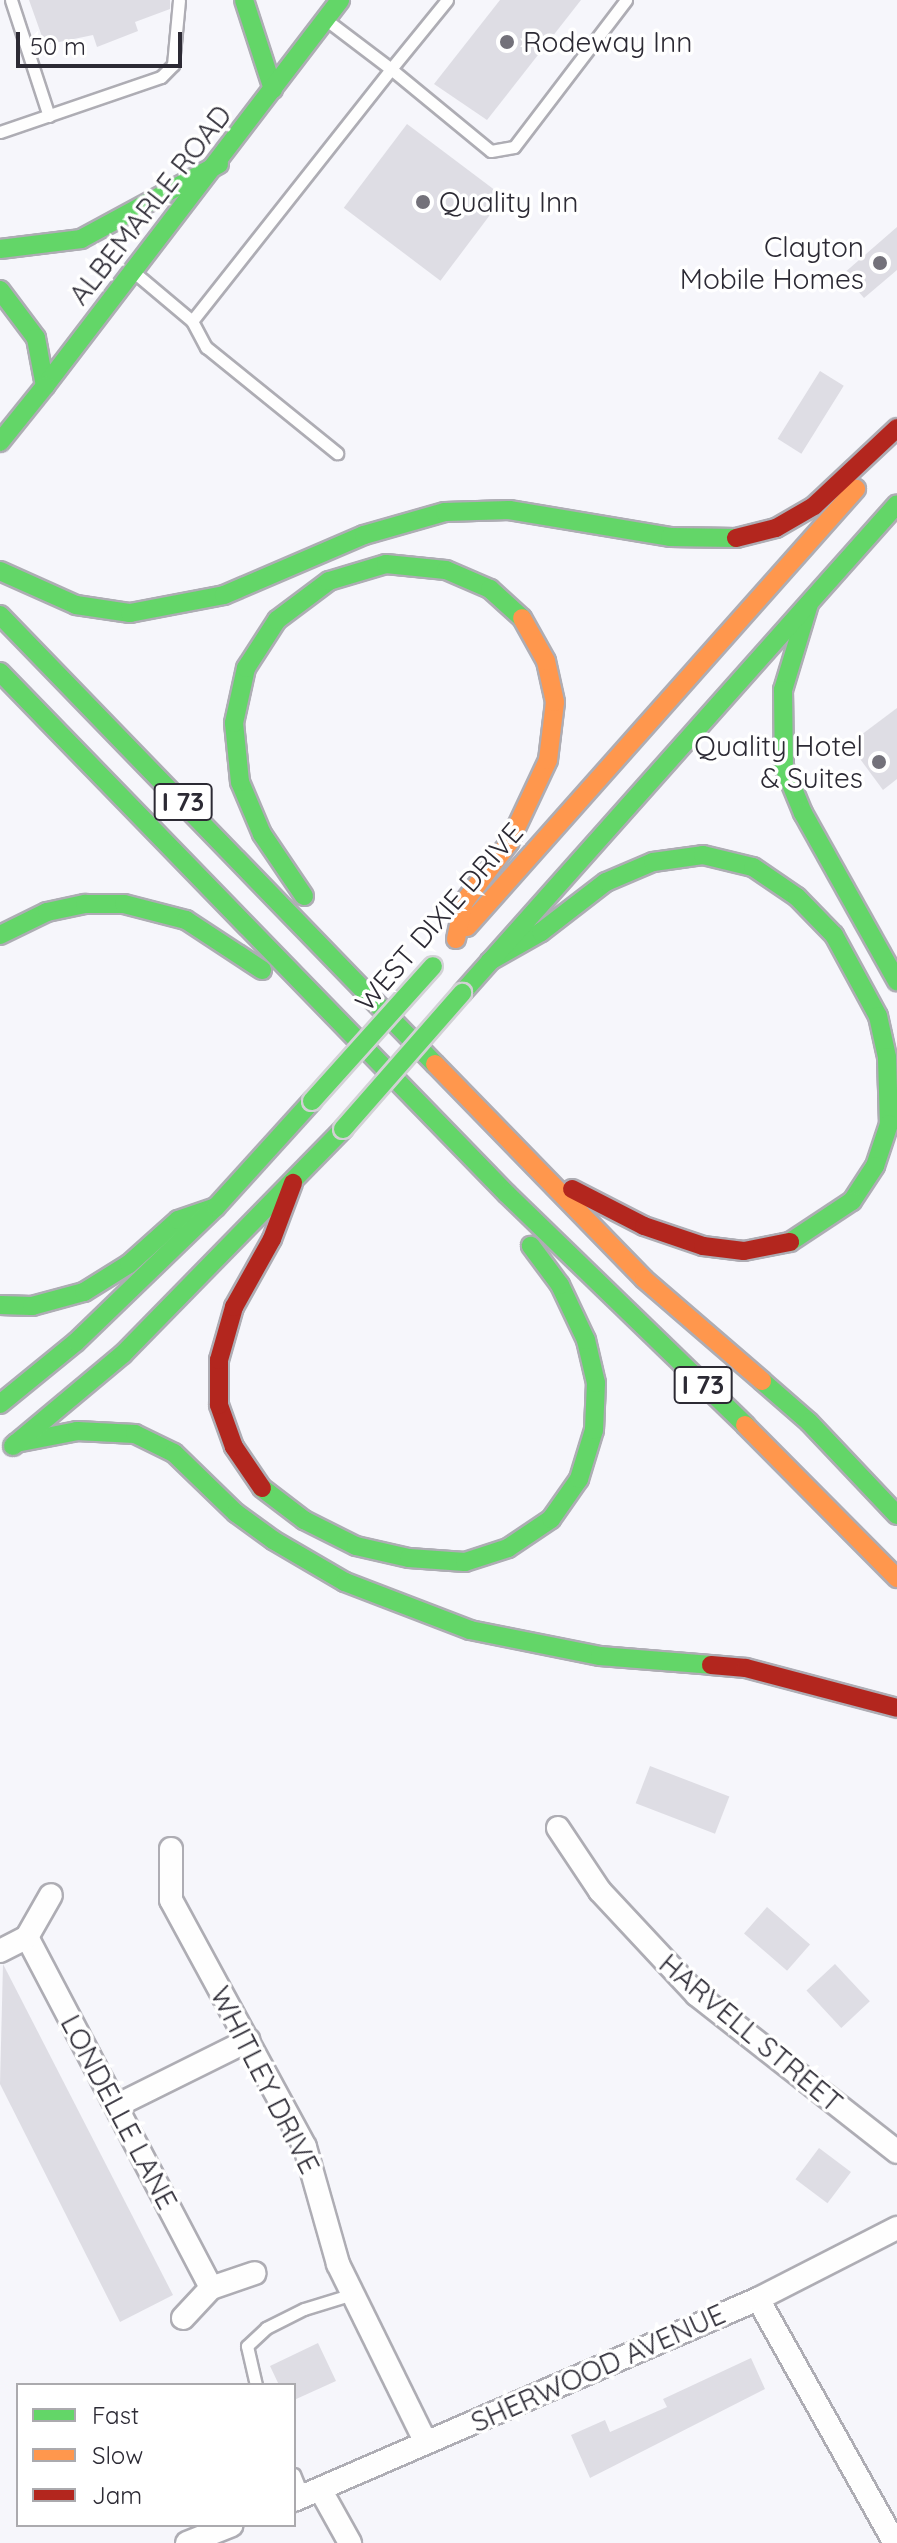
<!DOCTYPE html>
<html>
<head>
<meta charset="utf-8">
<style>
	body { margin:0 }
	#map { position:relative; width:897px; height:2543px; overflow:hidden; background:#f6f6fb; font-family:Quicksand,sans-serif }
	div>[style] { position:absolute }
	.building>* { inset:0; background:#dedde4; transform-origin:0 0 }
	.roads { filter:drop-shadow(2px 0 #aeadb4) drop-shadow(-2px 0 #aeadb4) drop-shadow(0 2px #aeadb4) drop-shadow(0 -2px #aeadb4) }
	.lane>* { height:11px; margin:-5.5px; padding:0 5.5px; transform-origin:5.5px; border-radius:5.5px; background:#fefefe }
	.street>* { height:22px; margin:-11px; padding:0 11px; transform-origin:11px; border-radius:11px; background:#fefefe }
	.fast>* { height:18px; margin:-9px; padding:0 9px; transform-origin:9px; border-radius:9px; background:#63d668 }
	.slow>* { height:18px; margin:-9px; padding:0 9px; transform-origin:9px; border-radius:9px; background:#ff974d }
	.jam>* { height:18px; margin:-9px; padding:0 9px; transform-origin:9px; border-radius:9px; background:#b3261e }
	.bridges { filter:drop-shadow(2px 0 #d2d1d5) drop-shadow(-2px 0 #d2d1d5) drop-shadow(0 2px #d2d1d5) drop-shadow(0 -2px #d2d1d5) }
	.fast-bridge>* { height:18px; margin:-9px; padding:0 9px; transform-origin:9px; border-radius:9px; background:#63d668 }
	.dots>* { width:22px; height:22px; translate:-50% -50%; box-sizing:border-box; border:4px solid #fff; border-radius:50% }
	span { translate:-50% -50%; white-space:nowrap; text-align:center; line-height:1.15; -webkit-text-stroke:7px #fff; paint-order:stroke }
	.shield-label span { padding:2px 6px; background:#fff; border:2px solid; border-radius:6px; -webkit-text-stroke-width:0 }
	.shield-label { font-size:26px; color:#2c2a34; font-weight:700 }
	.poi-label { font-size:28px; color:#2c2a34 }
	.left { translate:0 -50%; text-align:left }
	.right { translate:-100% -50%; text-align:right }
	.street-label { font-size:28px; color:#2c2a34 }
	.legend { position:absolute; left:16px; top:2383px; width:280px; height:144px; box-sizing:border-box; background:#fff; border:2px solid #abaaae; margin:0; padding:10px 14px; list-style:none; font-size:24px; color:#2c2a34 }
	.legend li { display:flex; align-items:center; gap:16px; height:40px }
	.legend b { width:40px; border:2px solid #abaaae }
	.scale { position:absolute; left:16px; top:32px; width:166px; height:36px; box-sizing:border-box; border:4px solid #2c2a34; border-top:0; padding-left:10px; font-size:24px; line-height:28px; white-space:nowrap; color:#2c2a34; -webkit-text-stroke:6px #fff; paint-order:stroke }
</style>
</head>
<body>
<div id="map">
	<div class="building">
		<div style="clip-path:polygon(29px 0,170px 0,170px 9px,135px 22px,138px 31px,97px 47px,93px 35px,45px 45px)"></div>
		<div style="clip-path:polygon(500px 0,581px 0,487px 120px,434px 84px)"></div>
		<div style="left:407px;top:124px;width:121px;height:105px;rotate:37deg"></div>
		<div style="clip-path:polygon(897px 227px,897px 270px,864px 298px,843px 274px)"></div>
		<div style="left:820px;top:371px;width:28px;height:80px;rotate:32deg"></div>
		<div style="clip-path:polygon(897px 708px,897px 779px,883px 790px,849px 744px)"></div>
		<div style="left:650px;top:1766px;width:85px;height:40px;rotate:21deg"></div>
		<div style="left:767px;top:1907px;width:57px;height:35px;rotate:41deg"></div>
		<div style="clip-path:polygon(3px 1964px,173px 2295px,120px 2322px,0 2084px)"></div>
		<div style="left:835px;top:1964px;width:51px;height:39px;rotate:47deg"></div>
		<div style="left:819px;top:2148px;width:40px;height:39px;rotate:37deg"></div>
		<div style="clip-path:polygon(318px 2343px,336px 2381px,294px 2400px,294px 2385px,279px 2385px,270px 2366px)"></div>
		<div style="clip-path:polygon(751px 2358px,765px 2389px,590px 2478px,571px 2435px,605px 2420px,610px 2432px,667px 2407px,663px 2399px)"></div>
	</div>
	<div class="roads">
		<div class="lane">
			<div style="left:11px;top:0;width:122px;rotate:71.9deg"></div>
			<div style="left:447px;top:0;width:89px;rotate:129.1deg"></div>
			<div style="left:391px;top:69px;width:129px;rotate:39.4deg"></div>
			<div style="left:491px;top:151px;width:23px;rotate:-10deg"></div>
			<div style="left:514px;top:147px;width:185px;rotate:-52.7deg"></div>
			<div style="left:0;top:132px;width:170px;rotate:-18.9deg"></div>
			<div style="left:161px;top:77px;width:17px;rotate:-45deg"></div>
			<div style="left:173px;top:65px;width:65px;rotate:-84.7deg"></div>
			<div style="left:135px;top:273px;width:75px;rotate:40.1deg"></div>
			<div style="left:192px;top:321px;width:321px;rotate:-51.7deg"></div>
			<div style="left:391px;top:69px;width:78px;rotate:-142.8deg"></div>
			<div style="left:192px;top:321px;width:30px;rotate:62deg"></div>
			<div style="left:206px;top:347px;width:169px;rotate:39deg"></div>
			<div style="left:256px;top:2385px;width:40px;rotate:-103deg"></div>
			<div style="left:247px;top:2346px;width:26px;rotate:-43deg"></div>
			<div style="left:266px;top:2328px;width:42px;rotate:-26.6deg"></div>
			<div style="left:304px;top:2309px;width:51px;rotate:-17deg"></div>
			<div style="left:294px;top:2474px;width:24px;rotate:68deg"></div>
		</div>
		<div class="street">
			<div style="left:558px;top:1828px;width:76px;rotate:56.3deg"></div>
			<div style="left:600px;top:1891px;width:142px;rotate:47deg"></div>
			<div style="left:697px;top:1995px;width:254px;rotate:38.1deg"></div>
			<div style="left:171px;top:1849px;width:51px;rotate:90deg"></div>
			<div style="left:171px;top:1900px;width:281px;rotate:61.5deg"></div>
			<div style="left:305px;top:2147px;width:122px;rotate:74.2deg"></div>
			<div style="left:338px;top:2264px;width:199px;rotate:63.8deg"></div>
			<div style="left:27px;top:1937px;width:396px;rotate:62.3deg"></div>
			<div style="left:0;top:1951px;width:30px;rotate:-27deg"></div>
			<div style="left:27px;top:1937px;width:48px;rotate:-60.3deg"></div>
			<div style="left:116px;top:2106px;width:148px;rotate:-26.4deg"></div>
			<div style="left:758px;top:2299px;width:280px;rotate:60.7deg"></div>
			<div style="left:183px;top:2318px;width:41px;rotate:-47deg"></div>
			<div style="left:211px;top:2288px;width:46px;rotate:-18.8deg"></div>
			<div style="left:320px;top:2489px;width:62px;rotate:60.9deg"></div>
			<div style="left:294px;top:2500px;width:506px;rotate:-23.42deg"></div>
			<div style="left:758px;top:2299px;width:156px;rotate:-27.1deg"></div>
			<div style="left:187px;top:2543px;width:48px;rotate:-21.8deg"></div>
		</div>
		<div class="fast">
			<div style="left:244px;top:0;width:94px;rotate:72deg"></div>
			<div style="left:0;top:249px;width:82px;rotate:-7deg"></div>
			<div style="left:81px;top:239px;width:157px;rotate:-28.5deg"></div>
			<div style="left:0;top:290px;width:60px;rotate:53.1deg"></div>
			<div style="left:36px;top:338px;width:49px;rotate:79.4deg"></div>
			<div style="left:45px;top:386px;width:486px;rotate:-52.6deg"></div>
			<div style="left:0;top:442px;width:72px;rotate:-51.2deg"></div>
			<div style="left:0;top:571px;width:83px;rotate:24.1deg"></div>
			<div style="left:76px;top:605px;width:55px;rotate:8.4deg"></div>
			<div style="left:130px;top:613px;width:96px;rotate:-10.8deg"></div>
			<div style="left:224px;top:595px;width:152px;rotate:-23.2deg"></div>
			<div style="left:364px;top:535px;width:84px;rotate:-15.9deg"></div>
			<div style="left:445px;top:512px;width:64px;rotate:-1.8deg"></div>
			<div style="left:509px;top:510px;width:163px;rotate:9.5deg"></div>
			<div style="left:670px;top:537px;width:66px;rotate:0.9deg"></div>
			<div style="left:809px;top:604px;width:90px;rotate:106.8deg"></div>
			<div style="left:783px;top:690px;width:77px;rotate:89.3deg"></div>
			<div style="left:784px;top:767px;width:50px;rotate:67.6deg"></div>
			<div style="left:803px;top:813px;width:193px;rotate:60.8deg"></div>
			<div style="left:0;top:615px;width:625px;rotate:45.91deg"></div>
			<div style="left:0;top:672px;width:728px;rotate:45.84deg"></div>
			<div style="left:507px;top:1194px;width:332px;rotate:44.1deg"></div>
			<div style="left:304px;top:896px;width:75px;rotate:-124.1deg"></div>
			<div style="left:262px;top:834px;width:56px;rotate:-112.9deg"></div>
			<div style="left:240px;top:782px;width:59px;rotate:-95.8deg"></div>
			<div style="left:234px;top:723px;width:56px;rotate:-77.7deg"></div>
			<div style="left:246px;top:668px;width:57px;rotate:-57.1deg"></div>
			<div style="left:277px;top:620px;width:65px;rotate:-36.9deg"></div>
			<div style="left:329px;top:581px;width:59px;rotate:-16.6deg"></div>
			<div style="left:386px;top:564px;width:60px;rotate:5.7deg"></div>
			<div style="left:446px;top:570px;width:48px;rotate:23.4deg"></div>
			<div style="left:490px;top:589px;width:43px;rotate:42.2deg"></div>
			<div style="left:0;top:935px;width:52px;rotate:-26.1deg"></div>
			<div style="left:47px;top:912px;width:39px;rotate:-12deg"></div>
			<div style="left:85px;top:904px;width:39px"></div>
			<div style="left:124px;top:904px;width:64px;rotate:14.5deg"></div>
			<div style="left:186px;top:920px;width:91px;rotate:33.3deg"></div>
			<div style="left:490px;top:961px;width:59px;rotate:-29.6deg"></div>
			<div style="left:541px;top:932px;width:82px;rotate:-37.6deg"></div>
			<div style="left:606px;top:882px;width:51px;rotate:-23.1deg"></div>
			<div style="left:653px;top:862px;width:50px;rotate:-8deg"></div>
			<div style="left:703px;top:855px;width:51px;rotate:13.5deg"></div>
			<div style="left:753px;top:867px;width:53px;rotate:34.3deg"></div>
			<div style="left:797px;top:897px;width:53px;rotate:45.8deg"></div>
			<div style="left:834px;top:935px;width:92px;rotate:61.5deg"></div>
			<div style="left:878px;top:1016px;width:42px;rotate:77.6deg"></div>
			<div style="left:887px;top:1057px;width:67px;rotate:88.3deg"></div>
			<div style="left:889px;top:1124px;width:44px;rotate:108.4deg"></div>
			<div style="left:875px;top:1166px;width:42px;rotate:123.3deg"></div>
			<div style="left:852px;top:1201px;width:74px;rotate:146.5deg"></div>
			<div style="left:462px;top:993px;width:654px;rotate:-48.34deg"></div>
			<div style="left:0;top:1305px;width:32px;rotate:2deg"></div>
			<div style="left:32px;top:1306px;width:54px;rotate:-15.1deg"></div>
			<div style="left:84px;top:1292px;width:53px;rotate:-31.9deg"></div>
			<div style="left:129px;top:1264px;width:66px;rotate:-41.9deg"></div>
			<div style="left:178px;top:1220px;width:40px;rotate:-18.9deg"></div>
			<div style="left:762px;top:1381px;width:62px;rotate:41.1deg"></div>
			<div style="left:809px;top:1422px;width:128px;rotate:46.6deg"></div>
			<div style="left:0;top:1404px;width:98px;rotate:-39.2deg"></div>
			<div style="left:76px;top:1342px;width:194px;rotate:-44deg"></div>
			<div style="left:216px;top:1207px;width:143px;rotate:-47.8deg"></div>
			<div style="left:16px;top:1443px;width:62px;rotate:-11.1deg"></div>
			<div style="left:77px;top:1431px;width:58px;rotate:3deg"></div>
			<div style="left:135px;top:1434px;width:43px;rotate:26deg"></div>
			<div style="left:174px;top:1453px;width:86px;rotate:44.1deg"></div>
			<div style="left:236px;top:1513px;width:46px;rotate:36.1deg"></div>
			<div style="left:273px;top:1540px;width:83px;rotate:30.3deg"></div>
			<div style="left:345px;top:1582px;width:134px;rotate:21deg"></div>
			<div style="left:470px;top:1630px;width:133px;rotate:11.3deg"></div>
			<div style="left:600px;top:1656px;width:111px;rotate:4.6deg"></div>
			<div style="left:13px;top:1446px;width:143px;rotate:-39.9deg"></div>
			<div style="left:123px;top:1354px;width:315px;rotate:-45.6deg"></div>
			<div style="left:262px;top:1488px;width:53px;rotate:37.3deg"></div>
			<div style="left:304px;top:1520px;width:58px;rotate:26.6deg"></div>
			<div style="left:356px;top:1546px;width:54px;rotate:12.8deg"></div>
			<div style="left:409px;top:1558px;width:56px;rotate:4.1deg"></div>
			<div style="left:465px;top:1562px;width:45px;rotate:-18deg"></div>
			<div style="left:508px;top:1548px;width:52px;rotate:-34deg"></div>
			<div style="left:551px;top:1519px;width:49px;rotate:-55deg"></div>
			<div style="left:579px;top:1479px;width:51px;rotate:-73deg"></div>
			<div style="left:594px;top:1430px;width:47px;rotate:-87.6deg"></div>
			<div style="left:596px;top:1383px;width:44px;rotate:-103.1deg"></div>
			<div style="left:586px;top:1340px;width:61px;rotate:-115.3deg"></div>
			<div style="left:560px;top:1285px;width:49px;rotate:-126.6deg"></div>
		</div>
		<div class="slow">
			<div style="left:467px;top:927px;width:586px;rotate:-48.39deg"></div>
			<div style="left:456px;top:939px;width:38px;rotate:-78deg"></div>
			<div style="left:464px;top:902px;width:74px;rotate:-52.7deg"></div>
			<div style="left:509px;top:843px;width:92px;rotate:-64.8deg"></div>
			<div style="left:548px;top:760px;width:58px;rotate:-83.1deg"></div>
			<div style="left:555px;top:702px;width:42px;rotate:-102.4deg"></div>
			<div style="left:546px;top:661px;width:49px;rotate:-119.2deg"></div>
			<div style="left:435px;top:1064px;width:300px;rotate:45.8deg"></div>
			<div style="left:644px;top:1279px;width:156px;rotate:40.8deg"></div>
			<div style="left:745px;top:1425px;width:216px;rotate:45.2deg"></div>
		</div>
		<div class="jam">
			<div style="left:736px;top:538px;width:41px;rotate:-14deg"></div>
			<div style="left:776px;top:528px;width:44px;rotate:-30.1deg"></div>
			<div style="left:814px;top:506px;width:114px;rotate:-43.2deg"></div>
			<div style="left:572px;top:1189px;width:81px;rotate:27.2deg"></div>
			<div style="left:644px;top:1226px;width:62px;rotate:18.7deg"></div>
			<div style="left:703px;top:1246px;width:41px;rotate:7deg"></div>
			<div style="left:744px;top:1251px;width:47px;rotate:-11.1deg"></div>
			<div style="left:262px;top:1488px;width:50px;rotate:-124.3deg"></div>
			<div style="left:234px;top:1447px;width:45px;rotate:-109.7deg"></div>
			<div style="left:219px;top:1405px;width:45px;rotate:-90deg"></div>
			<div style="left:219px;top:1360px;width:55px;rotate:-74.2deg"></div>
			<div style="left:234px;top:1307px;width:78px;rotate:-60.8deg"></div>
			<div style="left:272px;top:1239px;width:60px;rotate:-69.4deg"></div>
			<div style="left:711px;top:1665px;width:35px;rotate:5deg"></div>
			<div style="left:746px;top:1668px;width:156px;rotate:14.8deg"></div>
		</div>
	</div>
	<div class="bridges">
		<div class="fast-bridge">
			<div style="left:312px;top:1101px;width:181px;rotate:-48.1deg"></div>
			<div style="left:343px;top:1129px;width:181px;rotate:-48.8deg"></div>
		</div>
	</div>
	<div class="dots">
		<div style="left:507px;top:42px;background:#73717a"></div>
		<div style="left:423px;top:202px;background:#73717a"></div>
		<div style="left:880px;top:263px;background:#73717a"></div>
		<div style="left:879px;top:762px;background:#73717a"></div>
	</div>
	<div class="shield-label">
		<span style="left:183px;top:802px">I 73</span>
		<span style="left:703px;top:1385px">I 73</span>
	</div>
	<div class="poi-label">
		<span class="left" style="left:523px;top:42px">Rodeway Inn</span>
		<span class="left" style="left:439px;top:202px">Quality Inn</span>
		<span class="right" style="left:864px;top:263px">Clayton<br>Mobile Homes</span>
		<span class="right" style="left:863px;top:762px">Quality Hotel<br>&amp; Suites</span>
	</div>
	<div class="street-label">
		<span style="left:150px;top:205px;rotate:-52deg">ALBEMARLE ROAD</span>
		<span style="left:439px;top:917px;rotate:-49deg">WEST DIXIE DRIVE</span>
		<span style="left:751px;top:2033px;rotate:40deg">HARVELL STREET</span>
		<span style="left:265px;top:2080px;rotate:63deg">WHITLEY DRIVE</span>
		<span style="left:119px;top:2112px;rotate:62deg">LONDELLE LANE</span>
		<span style="left:598px;top:2368px;rotate:-24deg">SHERWOOD AVENUE</span>
	</div>
	<ul class="legend">
	<li><b style="height:10px;background:#63d668"></b>Fast</li>
	<li><b style="height:10px;background:#ff974d"></b>Slow</li>
	<li><b style="height:10px;background:#b3261e"></b>Jam</li>
	</ul>
	<div class="scale">50 m</div>
</div>
</body>
</html>
